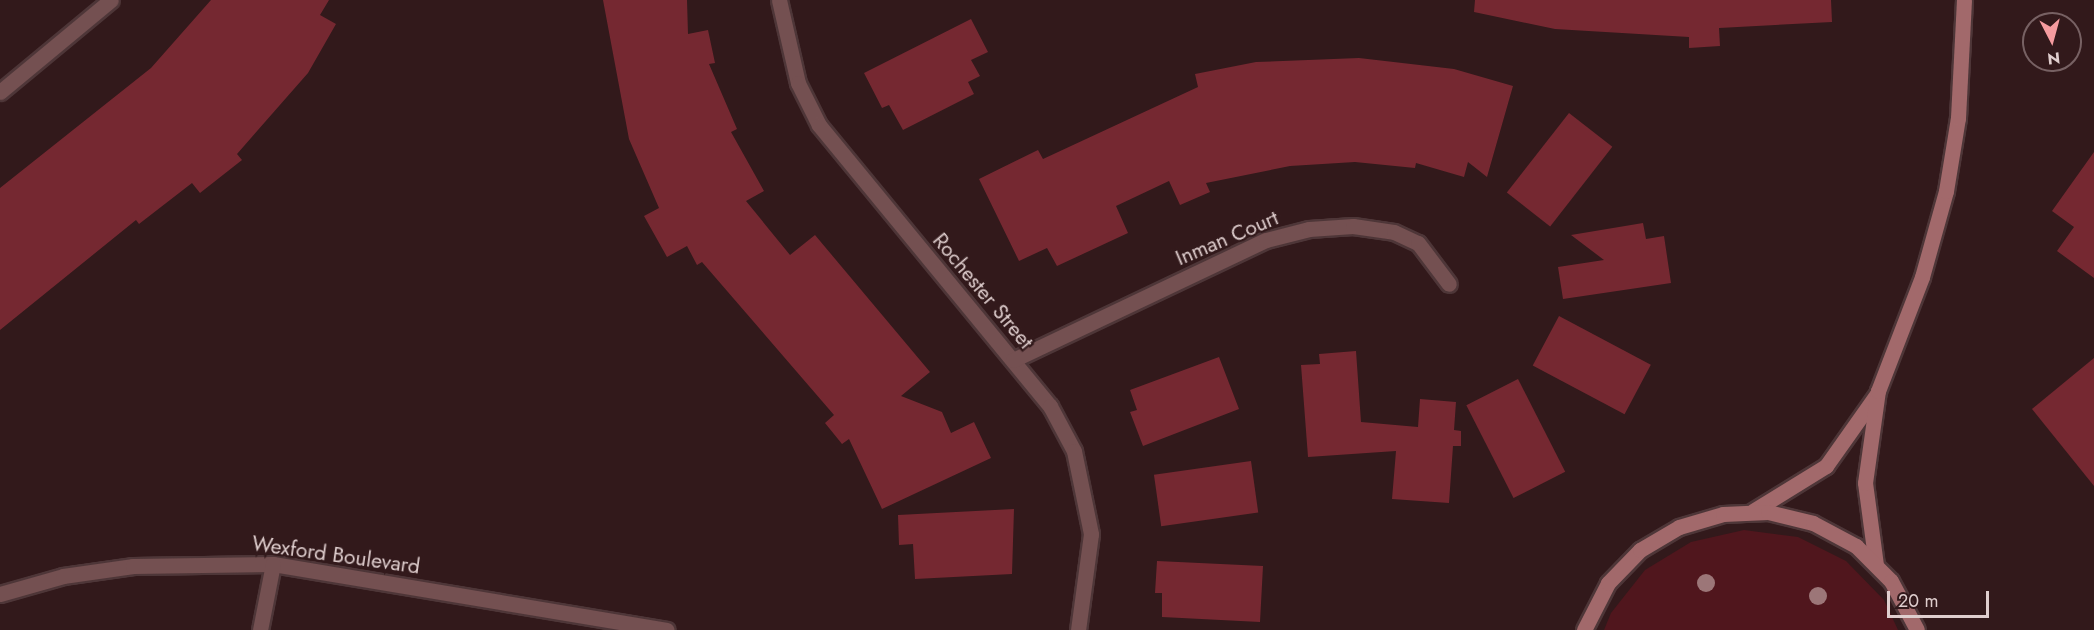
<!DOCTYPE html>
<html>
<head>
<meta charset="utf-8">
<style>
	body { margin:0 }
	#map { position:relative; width:2094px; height:630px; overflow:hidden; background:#32191b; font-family:Jost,sans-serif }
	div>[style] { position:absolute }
	.green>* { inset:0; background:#50161d }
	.building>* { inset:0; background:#752831; transform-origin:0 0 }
	.roads { filter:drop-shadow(2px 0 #4e3638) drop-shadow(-2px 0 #4e3638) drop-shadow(0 2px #4e3638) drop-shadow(0 -2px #4e3638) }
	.street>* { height:15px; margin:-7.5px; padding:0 7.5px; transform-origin:7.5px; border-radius:7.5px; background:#745051 }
	.secondary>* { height:15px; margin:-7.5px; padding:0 7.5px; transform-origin:7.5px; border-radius:7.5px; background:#a2696b }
	.trees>* { width:18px; height:18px; margin:-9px; border-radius:50%; background:#9c7678 }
	span { translate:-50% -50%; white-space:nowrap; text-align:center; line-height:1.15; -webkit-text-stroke:4.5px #32191b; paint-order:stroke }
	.street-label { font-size:21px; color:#dfcece }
	.north { position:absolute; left:2022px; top:12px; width:60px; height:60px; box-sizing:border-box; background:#32191b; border:2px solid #776163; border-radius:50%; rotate:174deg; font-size:16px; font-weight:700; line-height:24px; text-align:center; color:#dfcece }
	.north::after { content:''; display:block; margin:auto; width:21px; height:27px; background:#f59b9f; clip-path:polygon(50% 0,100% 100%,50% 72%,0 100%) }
	.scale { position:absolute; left:1887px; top:591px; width:102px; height:27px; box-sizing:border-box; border:3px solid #dfcece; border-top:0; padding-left:8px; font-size:18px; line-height:21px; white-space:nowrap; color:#dfcece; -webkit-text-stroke:4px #32191b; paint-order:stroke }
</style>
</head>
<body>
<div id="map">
	<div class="green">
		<div style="clip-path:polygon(1744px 530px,1798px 537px,1846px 561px,1884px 600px,1898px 630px,1604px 630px,1611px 613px,1645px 570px,1691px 542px)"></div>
	</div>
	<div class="building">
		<div style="clip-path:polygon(211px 0,329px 0,320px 15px,336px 24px,308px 73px,237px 154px,242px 160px,200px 193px,192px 183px,139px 224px,136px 220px,0 330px,0 188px,151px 68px)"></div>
		<div style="clip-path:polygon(603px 0,687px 0,688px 34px,708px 30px,715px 63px,709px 64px,737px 129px,731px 132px,764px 191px,746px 201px,790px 255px,815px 235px,930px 372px,901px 396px,942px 412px,951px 433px,974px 422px,991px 458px,882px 509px,849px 439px,842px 444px,825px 423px,834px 415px,702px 262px,697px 265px,687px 246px,667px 257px,644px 216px,659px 208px,629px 139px)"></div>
		<div style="clip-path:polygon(1475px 0,1831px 0,1832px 22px,1719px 28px,1720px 46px,1689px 48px,1689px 37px,1555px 29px,1474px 12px)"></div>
		<div style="clip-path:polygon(971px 19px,988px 52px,971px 60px,980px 76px,968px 82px,974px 94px,903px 130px,889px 105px,882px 108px,864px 73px)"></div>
		<div style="clip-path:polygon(1359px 58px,1454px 69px,1513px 86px,1487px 177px,1468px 162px,1464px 177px,1416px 163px,1415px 168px,1355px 162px,1290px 166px,1206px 183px,1210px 192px,1180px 205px,1169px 181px,1116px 206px,1128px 233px,1057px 266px,1047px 248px,1019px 261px,979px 179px,1038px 150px,1043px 159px,1198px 87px,1195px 74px,1256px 62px)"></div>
		<div style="left:1569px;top:113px;width:55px;height:101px;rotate:38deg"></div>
		<div style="clip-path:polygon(2094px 152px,2094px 278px,2057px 251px,2074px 227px,2052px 211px)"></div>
		<div style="clip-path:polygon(1643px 223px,1646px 239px,1664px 236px,1671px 283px,1563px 299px,1558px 267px,1604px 260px,1571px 235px)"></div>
		<div style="left:1559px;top:316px;width:104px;height:56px;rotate:28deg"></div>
		<div style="clip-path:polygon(1356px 351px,1361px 422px,1418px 427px,1420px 399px,1456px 402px,1454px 430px,1461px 431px,1461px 446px,1453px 446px,1449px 503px,1392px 499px,1396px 451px,1308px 457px,1301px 365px,1320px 364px,1319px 354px)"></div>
		<div style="clip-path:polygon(1219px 357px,1239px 409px,1143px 446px,1130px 412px,1137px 410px,1130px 390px)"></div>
		<div style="clip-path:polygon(2094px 358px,2094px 486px,2032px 409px)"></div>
		<div style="left:1518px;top:379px;width:104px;height:58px;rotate:63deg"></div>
		<div style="left:1251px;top:461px;width:52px;height:98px;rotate:82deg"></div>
		<div style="clip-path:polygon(1014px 509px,1012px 574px,915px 579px,913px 544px,899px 545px,898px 515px)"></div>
		<div style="clip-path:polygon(1157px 561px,1263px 566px,1260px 622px,1162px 617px,1162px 593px,1155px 593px)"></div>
	</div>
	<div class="roads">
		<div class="street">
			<div style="left:779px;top:0;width:85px;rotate:77.1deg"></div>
			<div style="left:798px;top:83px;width:47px;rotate:63.4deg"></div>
			<div style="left:819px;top:125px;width:364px;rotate:50.6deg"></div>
			<div style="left:1050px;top:406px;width:51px;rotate:61.9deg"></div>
			<div style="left:1074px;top:451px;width:85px;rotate:78.4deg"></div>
			<div style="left:1091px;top:534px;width:97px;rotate:97.7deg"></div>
			<div style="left:0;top:92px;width:144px;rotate:-39.7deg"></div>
			<div style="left:1013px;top:360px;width:280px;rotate:-25.4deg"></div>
			<div style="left:1266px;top:240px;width:44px;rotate:-14.3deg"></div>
			<div style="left:1309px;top:229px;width:44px;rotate:-3.9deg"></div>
			<div style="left:1353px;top:226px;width:41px;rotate:8.3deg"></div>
			<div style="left:1394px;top:232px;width:26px;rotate:25deg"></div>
			<div style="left:1418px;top:243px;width:51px;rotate:52.9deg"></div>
			<div style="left:0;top:594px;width:66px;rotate:-15.9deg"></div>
			<div style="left:63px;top:576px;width:71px;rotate:-8.1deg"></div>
			<div style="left:133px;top:566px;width:140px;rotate:-0.8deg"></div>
			<div style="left:273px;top:564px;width:399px;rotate:9.5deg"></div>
			<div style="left:260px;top:630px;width:67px;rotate:-78.9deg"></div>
		</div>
		<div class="secondary">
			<div style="left:1753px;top:511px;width:86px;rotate:-31.7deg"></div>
			<div style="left:1826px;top:466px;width:88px;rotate:-54.7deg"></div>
			<div style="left:1876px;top:565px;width:83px;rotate:-97.6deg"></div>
			<div style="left:1865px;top:483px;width:93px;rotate:-82deg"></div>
			<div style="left:1878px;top:391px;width:122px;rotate:-68.9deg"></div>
			<div style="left:1922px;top:277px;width:89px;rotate:-74.4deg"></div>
			<div style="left:1946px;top:191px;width:74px;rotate:-80.7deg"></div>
			<div style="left:1958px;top:118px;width:118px;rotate:-87.1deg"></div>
			<div style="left:1584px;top:630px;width:53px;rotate:-62.9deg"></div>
			<div style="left:1608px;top:583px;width:46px;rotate:-45.9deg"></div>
			<div style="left:1640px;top:550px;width:45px;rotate:-30.5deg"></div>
			<div style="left:1679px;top:527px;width:46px;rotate:-16.5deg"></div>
			<div style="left:1723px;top:514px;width:45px;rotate:-2.5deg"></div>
			<div style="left:1768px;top:512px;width:46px;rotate:13.7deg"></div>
			<div style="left:1813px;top:523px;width:49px;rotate:28.1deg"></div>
			<div style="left:1856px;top:546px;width:49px;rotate:45deg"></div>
			<div style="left:1891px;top:581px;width:55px;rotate:62deg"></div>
		</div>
	</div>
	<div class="trees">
		<div style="left:1706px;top:583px"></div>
		<div style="left:1818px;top:596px"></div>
	</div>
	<div class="street-label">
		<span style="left:1227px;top:238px;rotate:-23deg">Inman Court</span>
		<span style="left:983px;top:291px;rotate:50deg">Rochester Street</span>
		<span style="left:336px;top:555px;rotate:8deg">Wexford Boulevard</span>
	</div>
	<div class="north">N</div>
	<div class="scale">20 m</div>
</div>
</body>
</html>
